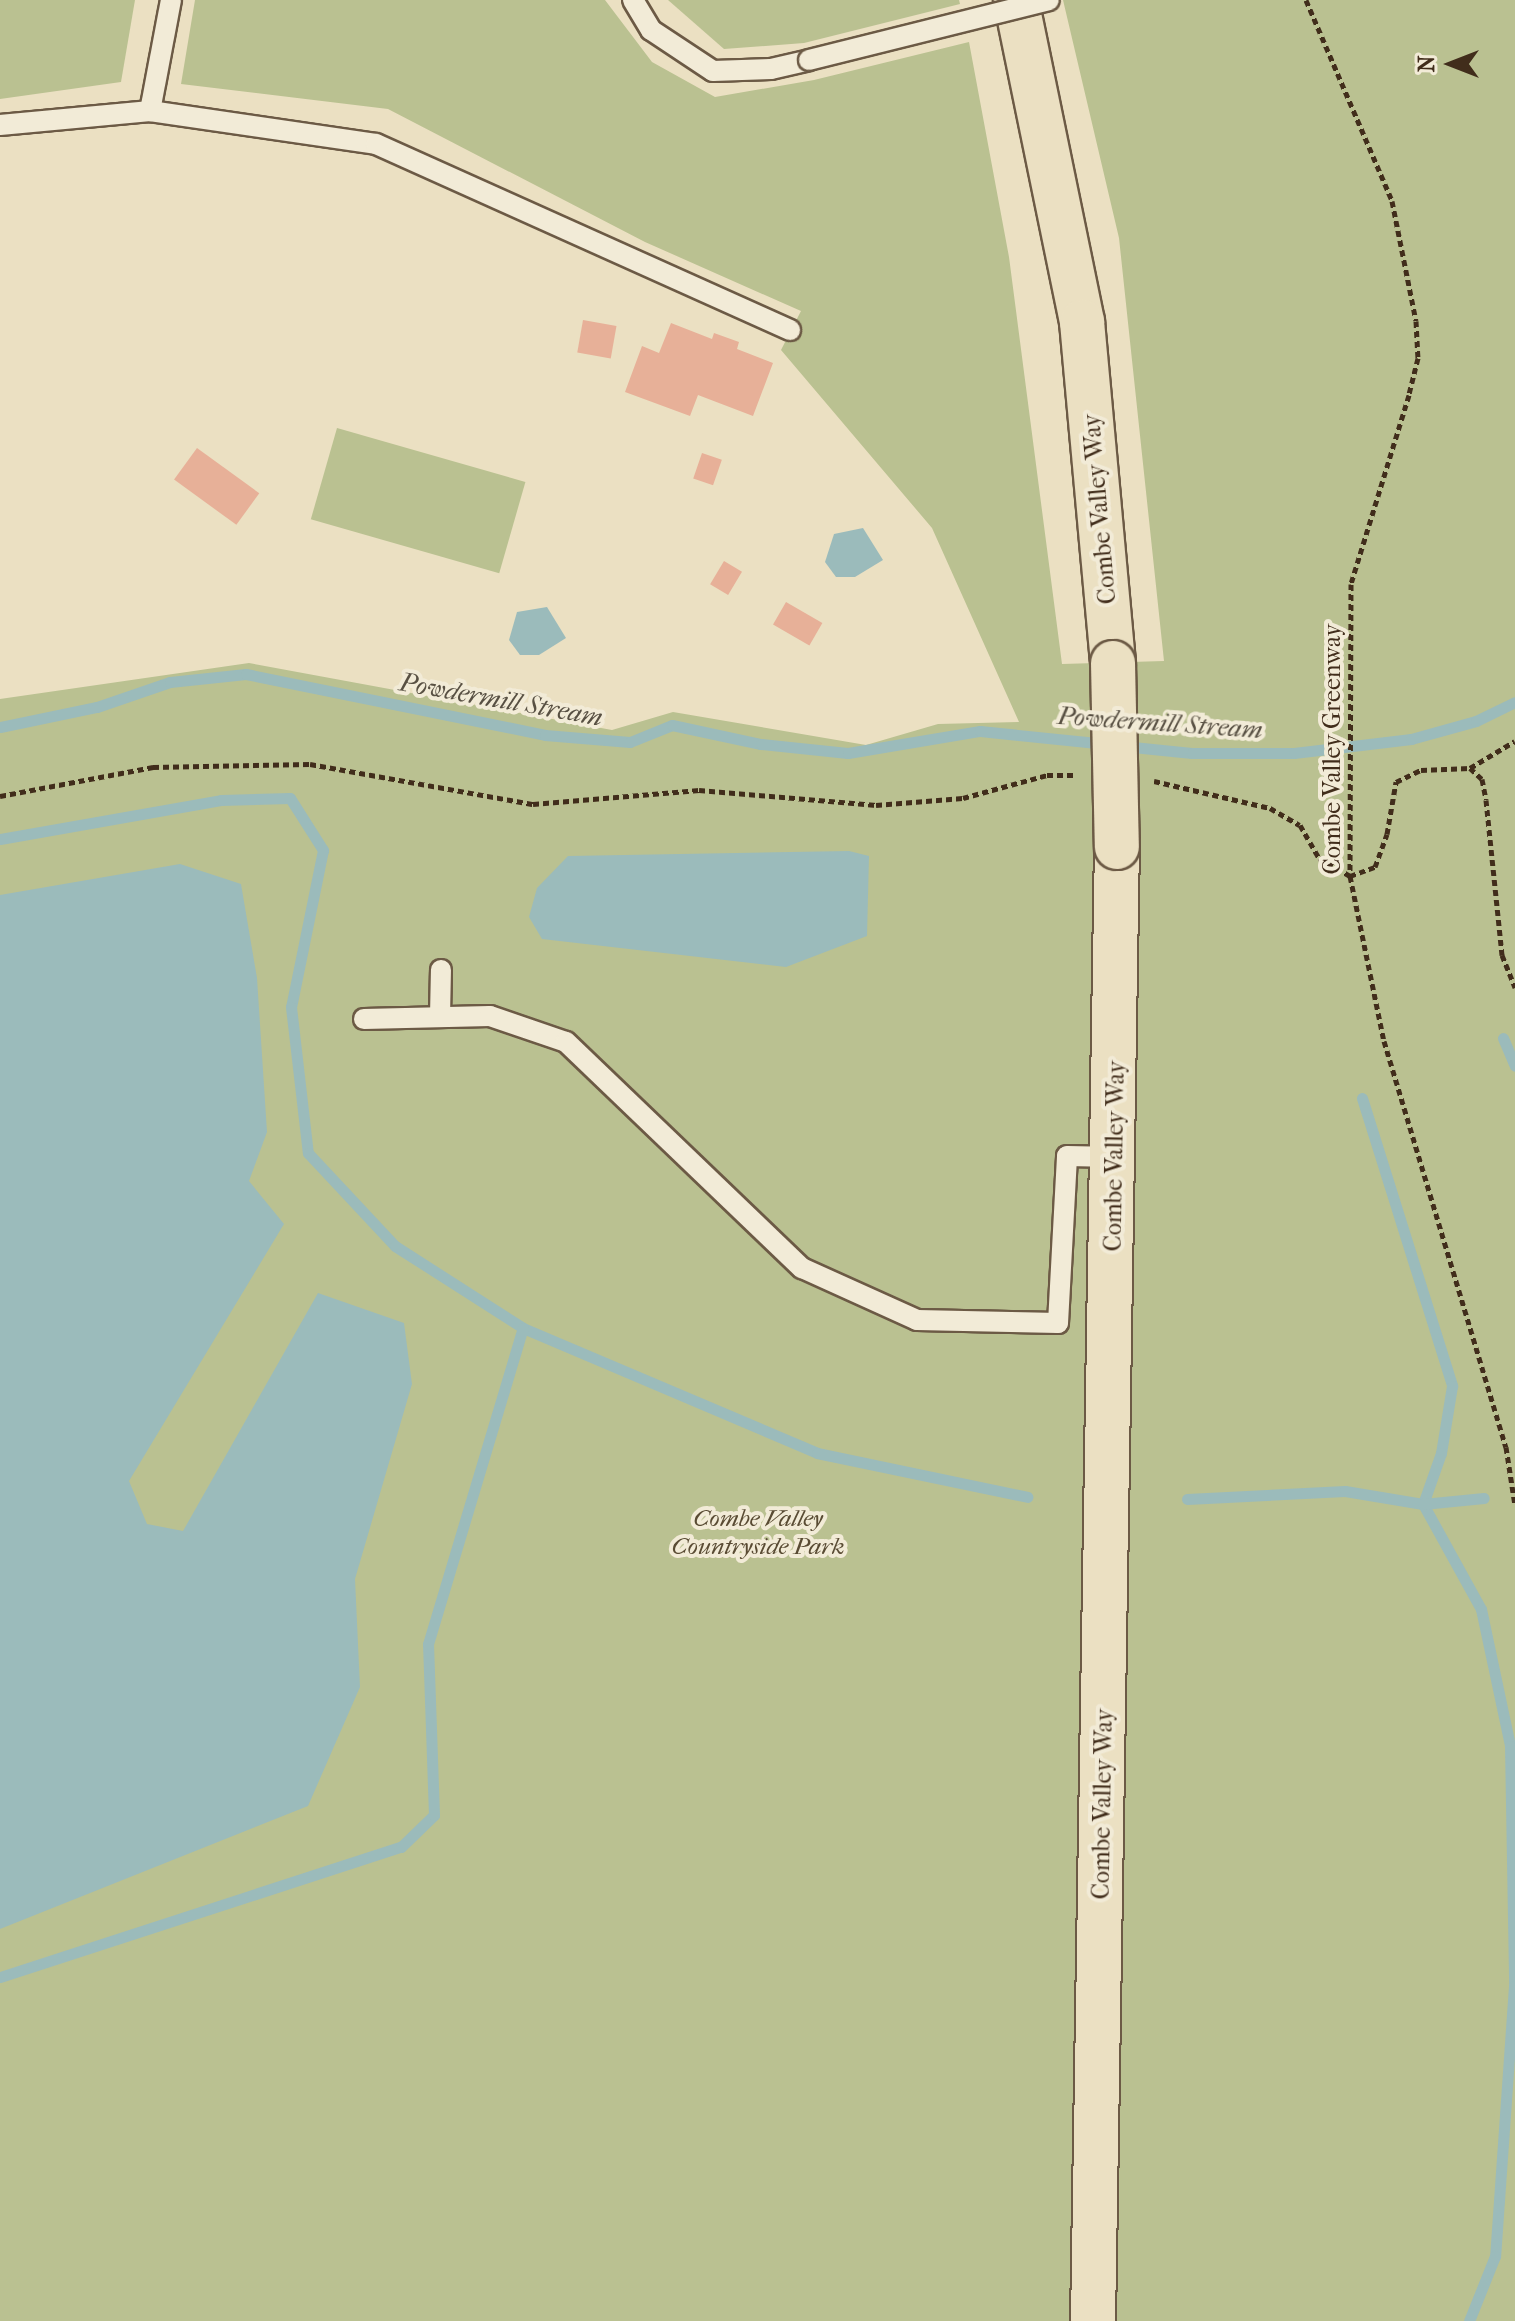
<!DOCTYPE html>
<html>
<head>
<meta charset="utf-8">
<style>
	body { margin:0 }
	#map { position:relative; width:1515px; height:2321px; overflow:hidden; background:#ebe0c2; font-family:"IM FELL French Canon",serif }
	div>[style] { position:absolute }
	.green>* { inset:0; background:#bac191; transform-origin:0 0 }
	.water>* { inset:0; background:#9bbbbb }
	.stream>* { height:11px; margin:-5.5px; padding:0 5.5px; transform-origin:5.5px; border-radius:5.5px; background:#9bbbbb }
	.building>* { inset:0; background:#e7b098; transform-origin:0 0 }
	.path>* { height:5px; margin-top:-2.5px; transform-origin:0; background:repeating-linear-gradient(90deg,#412d1b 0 6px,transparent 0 10px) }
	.roads { filter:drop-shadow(2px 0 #6c5a45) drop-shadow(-2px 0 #6c5a45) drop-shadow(0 2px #6c5a45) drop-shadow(0 -2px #6c5a45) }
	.service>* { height:20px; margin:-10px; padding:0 10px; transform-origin:10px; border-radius:10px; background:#f2ebd7 }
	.primary>* { height:44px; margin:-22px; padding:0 22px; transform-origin:22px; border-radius:22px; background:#ebe0c2 }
	.bridges { filter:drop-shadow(2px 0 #6c5a45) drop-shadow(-2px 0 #6c5a45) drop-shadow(0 2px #6c5a45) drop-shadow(0 -2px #6c5a45) }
	.service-bridge>* { height:20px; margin:-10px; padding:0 10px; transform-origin:10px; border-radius:10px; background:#f2ebd7 }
	.primary-bridge>* { height:44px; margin:-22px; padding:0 22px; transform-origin:22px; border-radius:22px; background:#ebe0c2 }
	span { translate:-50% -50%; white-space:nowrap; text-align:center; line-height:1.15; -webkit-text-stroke:8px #f2ebd7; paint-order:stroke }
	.street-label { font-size:24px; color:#412d1b }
	.park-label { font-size:24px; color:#594b33; font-style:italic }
	.water-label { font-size:26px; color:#585043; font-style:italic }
	.north { position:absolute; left:1411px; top:24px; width:80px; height:80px; -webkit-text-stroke:6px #f2ebd7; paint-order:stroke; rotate:270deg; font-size:22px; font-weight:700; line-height:32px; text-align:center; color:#412d1b }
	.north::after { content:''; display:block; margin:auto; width:28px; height:36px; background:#412d1b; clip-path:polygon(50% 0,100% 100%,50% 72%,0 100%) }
</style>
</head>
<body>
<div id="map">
	<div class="green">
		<div style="clip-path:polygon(0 0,135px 0,121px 82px,0 99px)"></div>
		<div style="clip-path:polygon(195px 0,605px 0,652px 62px,715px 97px,814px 80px,969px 42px,1009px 257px,1062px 664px,1164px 661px,1119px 238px,1063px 0,1515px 0,1515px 2321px,0 2321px,0 699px,249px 663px,612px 730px,673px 712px,866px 745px,938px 724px,1019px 722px,932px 528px,781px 350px,801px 311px,645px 242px,388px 109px,181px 84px)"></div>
		<div style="clip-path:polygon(668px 0,959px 0,960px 4px,804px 43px,724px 49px)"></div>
		<div style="left:337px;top:428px;width:196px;height:95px;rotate:16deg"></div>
	</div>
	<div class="water">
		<div style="clip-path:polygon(863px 528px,883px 560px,855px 577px,836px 577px,825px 562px,834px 534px)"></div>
		<div style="clip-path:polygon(547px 607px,566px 638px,539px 655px,520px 655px,509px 640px,517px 612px)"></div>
		<div style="clip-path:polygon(849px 851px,869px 856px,867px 936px,786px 967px,542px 939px,529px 917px,537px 888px,568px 856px)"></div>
		<div style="clip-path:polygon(180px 864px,241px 884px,257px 978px,267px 1132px,249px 1181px,284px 1224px,129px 1481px,147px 1524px,183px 1531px,318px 1293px,404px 1323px,412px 1384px,355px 1579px,360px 1687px,308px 1806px,0 1929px,0 895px)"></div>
	</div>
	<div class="stream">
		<div style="left:0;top:727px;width:99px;rotate:-11.7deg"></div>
		<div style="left:97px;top:707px;width:77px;rotate:-18.9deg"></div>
		<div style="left:170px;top:682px;width:76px;rotate:-6deg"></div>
		<div style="left:246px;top:674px;width:305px;rotate:11.5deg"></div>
		<div style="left:545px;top:735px;width:85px;rotate:4.7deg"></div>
		<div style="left:630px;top:742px;width:45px;rotate:-22deg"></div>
		<div style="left:672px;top:725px;width:91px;rotate:12.1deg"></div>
		<div style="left:761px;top:744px;width:87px;rotate:5.9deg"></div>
		<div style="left:848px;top:753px;width:134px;rotate:-9.5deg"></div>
		<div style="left:980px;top:731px;width:127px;rotate:5.9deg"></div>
		<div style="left:1123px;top:746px;width:69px;rotate:5.8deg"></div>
		<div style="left:1192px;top:753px;width:102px"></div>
		<div style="left:1294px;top:753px;width:118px;rotate:-6.8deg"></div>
		<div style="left:1411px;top:739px;width:67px;rotate:-15.5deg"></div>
		<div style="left:1476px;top:721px;width:43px;rotate:-26deg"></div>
		<div style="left:0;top:839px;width:224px;rotate:-10deg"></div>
		<div style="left:221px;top:800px;width:69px;rotate:-1.7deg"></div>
		<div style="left:290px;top:798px;width:62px;rotate:57.6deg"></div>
		<div style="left:323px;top:850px;width:160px;rotate:101.5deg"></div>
		<div style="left:291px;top:1007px;width:147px;rotate:83.4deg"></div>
		<div style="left:308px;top:1153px;width:127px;rotate:46.9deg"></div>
		<div style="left:395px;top:1246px;width:152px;rotate:32.6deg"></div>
		<div style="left:523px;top:1328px;width:319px;rotate:23deg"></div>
		<div style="left:817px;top:1453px;width:215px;rotate:11.8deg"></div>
		<div style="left:1503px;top:1038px;width:30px;rotate:67deg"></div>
		<div style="left:1362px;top:1098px;width:302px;rotate:72.6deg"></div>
		<div style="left:1452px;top:1386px;width:68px;rotate:99.3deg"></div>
		<div style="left:1441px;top:1453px;width:54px;rotate:109.4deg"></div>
		<div style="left:1423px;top:1504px;width:120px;rotate:61.1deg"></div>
		<div style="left:1481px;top:1609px;width:140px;rotate:78deg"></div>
		<div style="left:1510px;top:1746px;width:240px;rotate:89deg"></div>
		<div style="left:1514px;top:1986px;width:271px;rotate:94deg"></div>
		<div style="left:1495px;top:2256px;width:70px;rotate:111.8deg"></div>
		<div style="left:1187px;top:1499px;width:158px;rotate:-2.9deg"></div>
		<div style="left:1345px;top:1491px;width:79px;rotate:9.5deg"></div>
		<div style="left:1423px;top:1504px;width:61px;rotate:-5.6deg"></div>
		<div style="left:0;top:1977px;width:422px;rotate:-18deg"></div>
		<div style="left:401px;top:1847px;width:46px;rotate:-44.1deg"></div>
		<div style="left:434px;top:1815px;width:171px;rotate:-92deg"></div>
		<div style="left:428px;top:1644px;width:330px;rotate:-73.3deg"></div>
	</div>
	<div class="building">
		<div style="left:583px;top:320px;width:34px;height:33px;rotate:10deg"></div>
		<div style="clip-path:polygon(671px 323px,712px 339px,714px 333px,739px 342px,737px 349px,773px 363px,753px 416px,698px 395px,690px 416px,625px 392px,642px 346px,659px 353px)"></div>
		<div style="left:197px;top:448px;width:77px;height:39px;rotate:36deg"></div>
		<div style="left:702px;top:453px;width:21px;height:27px;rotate:19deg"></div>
		<div style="left:724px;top:561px;width:21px;height:27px;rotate:31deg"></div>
		<div style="left:786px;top:602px;width:42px;height:26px;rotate:30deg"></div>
	</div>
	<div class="path">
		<div style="left:1306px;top:0;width:219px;rotate:66.8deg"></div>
		<div style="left:1392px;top:201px;width:122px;rotate:78.7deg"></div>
		<div style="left:1416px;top:321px;width:37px;rotate:87deg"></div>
		<div style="left:1418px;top:358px;width:38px;rotate:104deg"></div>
		<div style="left:1409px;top:395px;width:198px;rotate:107.1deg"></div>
		<div style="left:1351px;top:584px;width:292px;rotate:90.2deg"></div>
		<div style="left:1350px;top:876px;width:168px;rotate:78.4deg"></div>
		<div style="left:1384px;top:1041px;width:424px;rotate:73.3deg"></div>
		<div style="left:1506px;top:1447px;width:59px;rotate:81.2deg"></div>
		<div style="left:1470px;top:768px;width:52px;rotate:-31deg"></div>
		<div style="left:1154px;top:781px;width:119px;rotate:13.1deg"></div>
		<div style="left:1270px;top:808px;width:34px;rotate:30deg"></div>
		<div style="left:1300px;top:825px;width:38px;rotate:60deg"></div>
		<div style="left:1319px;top:858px;width:36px;rotate:30deg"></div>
		<div style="left:1350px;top:876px;width:27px;rotate:-20deg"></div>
		<div style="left:1375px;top:867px;width:35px;rotate:-70deg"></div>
		<div style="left:1387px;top:834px;width:53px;rotate:-80.2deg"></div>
		<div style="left:1396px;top:782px;width:28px;rotate:-26deg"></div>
		<div style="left:1421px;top:770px;width:49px;rotate:-2.3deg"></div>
		<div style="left:1470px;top:768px;width:16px;rotate:43deg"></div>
		<div style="left:1482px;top:779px;width:21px;rotate:79deg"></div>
		<div style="left:1486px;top:800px;width:156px;rotate:84.1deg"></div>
		<div style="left:1502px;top:955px;width:35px;rotate:68deg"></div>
		<div style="left:0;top:796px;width:156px;rotate:-10.7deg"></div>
		<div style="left:153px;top:767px;width:157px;rotate:-1.1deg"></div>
		<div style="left:310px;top:764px;width:227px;rotate:10.2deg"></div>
		<div style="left:533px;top:804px;width:167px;rotate:-4.8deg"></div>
		<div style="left:699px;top:790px;width:178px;rotate:4.8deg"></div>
		<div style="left:876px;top:805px;width:87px;rotate:-4.6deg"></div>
		<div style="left:963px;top:798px;width:87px;rotate:-15.3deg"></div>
		<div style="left:1047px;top:775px;width:29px"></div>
	</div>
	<div class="roads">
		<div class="service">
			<div style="left:633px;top:0;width:35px;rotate:59deg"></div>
			<div style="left:651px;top:30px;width:74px;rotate:33.5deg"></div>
			<div style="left:713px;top:71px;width:58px;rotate:-2deg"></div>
			<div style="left:771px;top:69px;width:39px;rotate:-13deg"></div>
			<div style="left:150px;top:111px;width:113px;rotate:-79.3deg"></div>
			<div style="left:0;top:125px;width:151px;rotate:-5.3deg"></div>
			<div style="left:150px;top:111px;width:228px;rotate:8.3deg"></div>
			<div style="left:376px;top:144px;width:454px;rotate:24.2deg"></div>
			<div style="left:440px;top:1016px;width:46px;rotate:-88.8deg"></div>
			<div style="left:364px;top:1019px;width:126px;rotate:-1.4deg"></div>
			<div style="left:490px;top:1016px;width:80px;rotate:18.9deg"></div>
			<div style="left:566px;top:1042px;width:327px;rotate:43.8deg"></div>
			<div style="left:802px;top:1268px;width:126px;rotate:24.3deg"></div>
			<div style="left:917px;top:1320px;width:141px;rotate:1.2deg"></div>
			<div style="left:1058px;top:1323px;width:167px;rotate:-86.9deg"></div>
			<div style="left:1067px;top:1156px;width:49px;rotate:1.2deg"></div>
		</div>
		<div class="primary">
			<div style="left:1016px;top:0;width:329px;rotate:78.4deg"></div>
			<div style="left:1082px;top:322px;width:342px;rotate:84.8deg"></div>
			<div style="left:1093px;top:2321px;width:1474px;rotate:-89.07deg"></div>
		</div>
	</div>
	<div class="bridges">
		<div class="service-bridge">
			<div style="left:809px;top:60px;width:247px;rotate:-14deg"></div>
		</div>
		<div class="primary-bridge">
			<div style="left:1113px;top:663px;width:184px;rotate:88.8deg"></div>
		</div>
	</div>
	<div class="street-label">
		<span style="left:1100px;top:509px;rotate:-95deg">Combe Valley Way</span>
		<span style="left:1333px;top:749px;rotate:-90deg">Combe Valley Greenway</span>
		<span style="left:1115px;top:1156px;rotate:-89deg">Combe Valley Way</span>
		<span style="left:1103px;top:1804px;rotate:-89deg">Combe Valley Way</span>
	</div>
	<div class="park-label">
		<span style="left:758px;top:1533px">Combe Valley<br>Countryside Park</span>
	</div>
	<div class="water-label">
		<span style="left:501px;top:700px;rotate:10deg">Powdermill Stream</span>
		<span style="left:1160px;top:723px;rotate:4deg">Powdermill Stream</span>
	</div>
	<div class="north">N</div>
</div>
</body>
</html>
